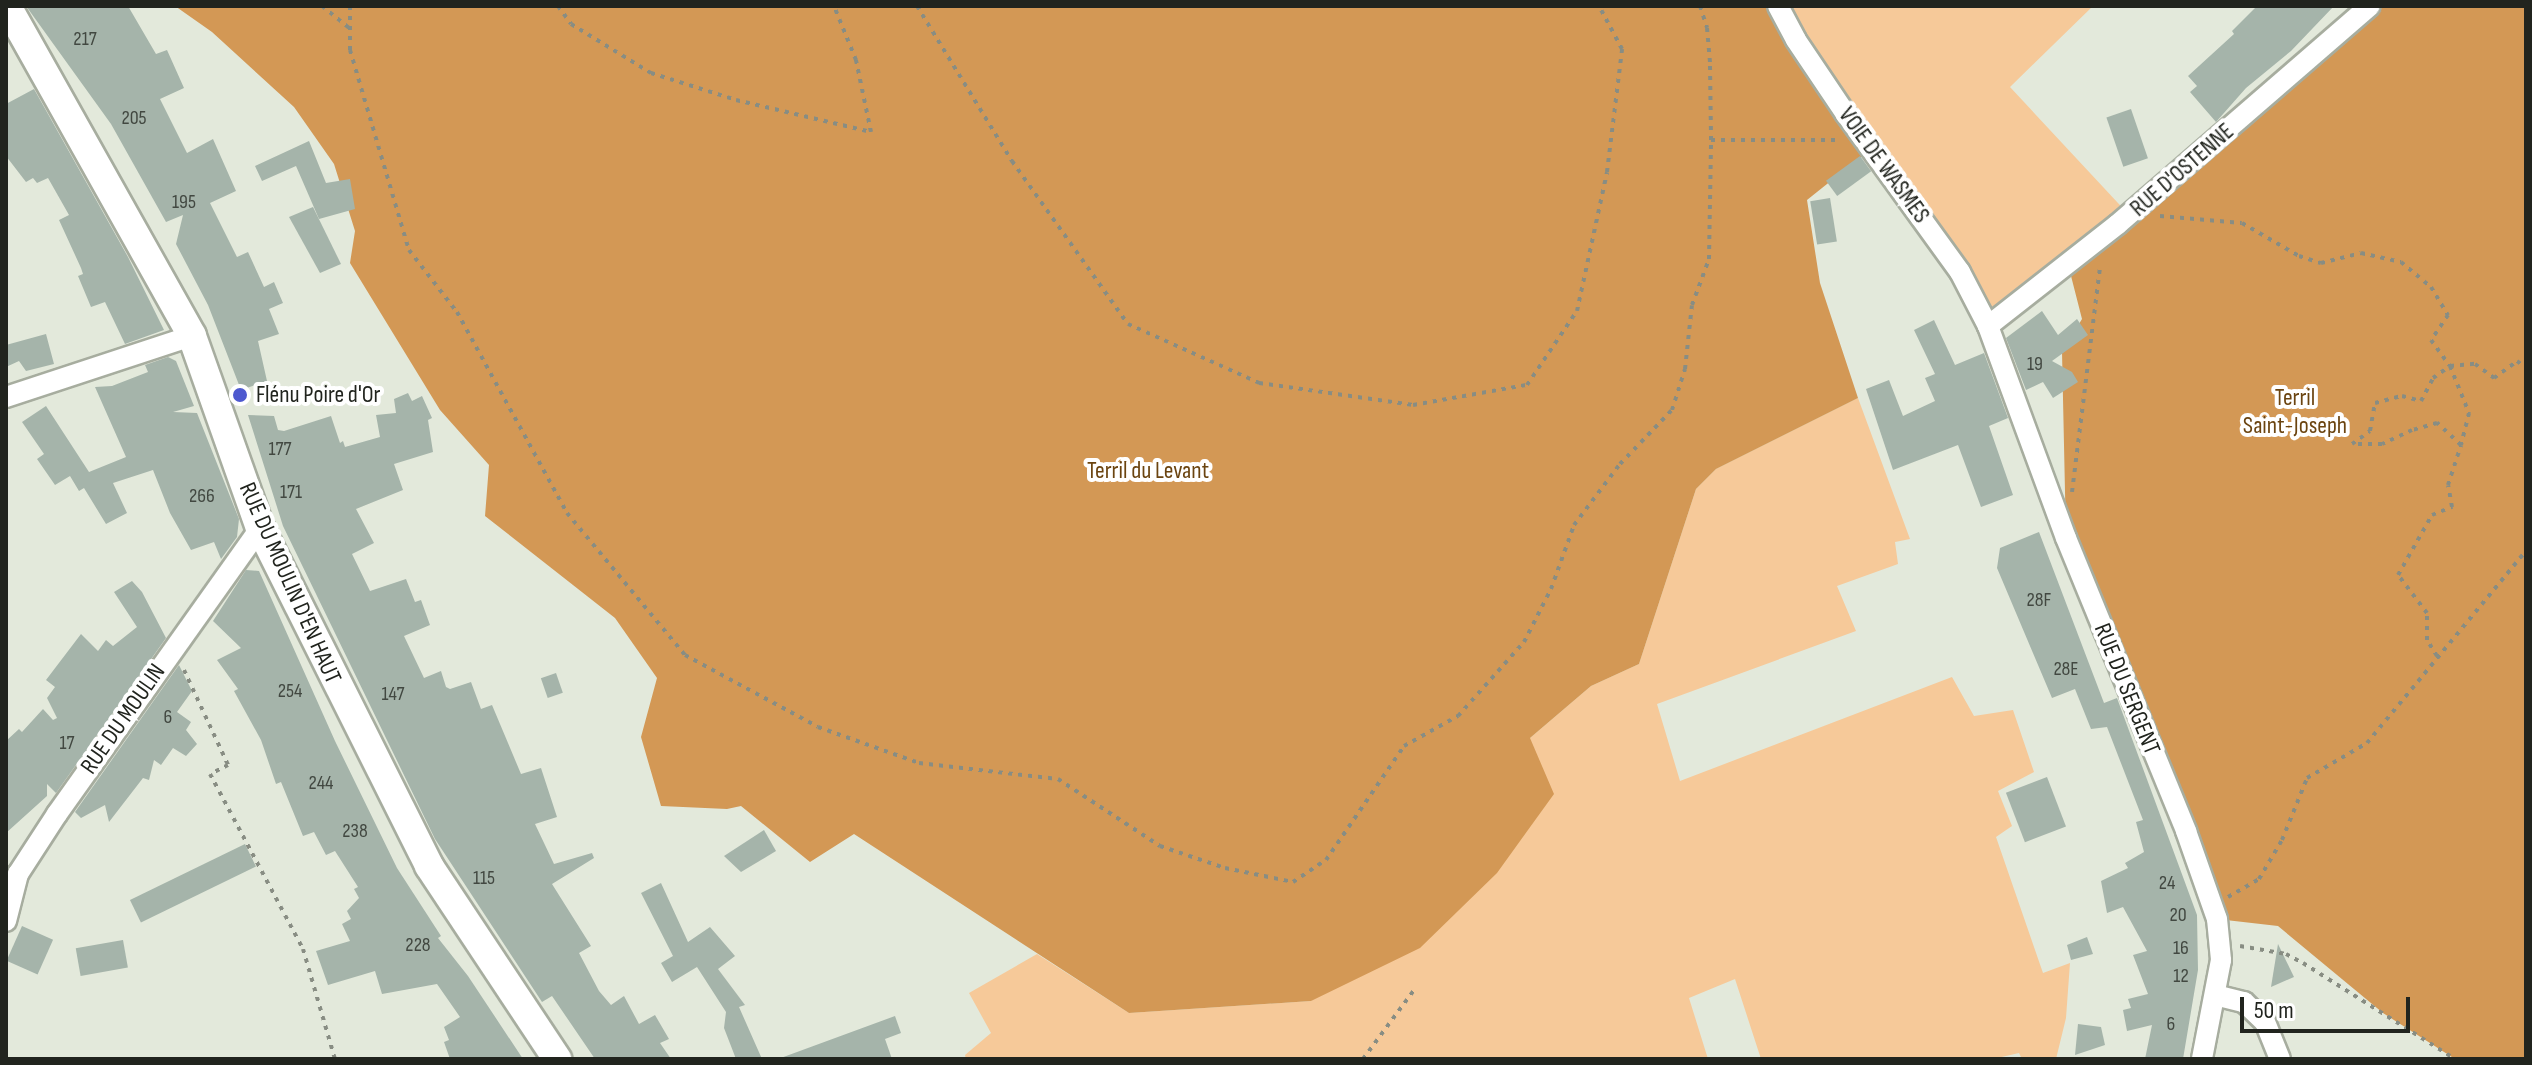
<!DOCTYPE html>
<html>
<head>
<meta charset="utf-8">
<style>
	body { margin:0 }
	#map { position:relative; width:2532px; height:1065px; overflow:hidden; background:#e3e9db; font-family:"Sofia Sans Condensed",sans-serif }
	div>[style] { position:absolute }
	.green>* { inset:0; background:#f6c999 }
	.forest>* { inset:0; background:#d39855 }
	.building>* { inset:0; background:#a5b4aa; transform-origin:0 0 }
	.path>* { height:4px; margin-top:-2px; transform-origin:0; background:repeating-linear-gradient(90deg,#888d83 0 4px,transparent 0 10px) }
	.roads { filter:drop-shadow(2px 0 #a7ad9f) drop-shadow(-2px 0 #a7ad9f) drop-shadow(0 2px #a7ad9f) drop-shadow(0 -2px #a7ad9f) }
	.street>* { height:20px; margin:-10px; padding:0 10px; transform-origin:10px; border-radius:10px; background:#fff }
	.secondary>* { height:28px; margin:-14px; padding:0 14px; transform-origin:14px; border-radius:14px; background:#fff }
	.dots>* { width:22px; height:22px; translate:-50% -50%; box-sizing:border-box; border:4px solid #fff; border-radius:50% }
	span { translate:-50% -50%; white-space:nowrap; text-align:center; line-height:1.15; -webkit-text-stroke:8px #fff; paint-order:stroke }
	.number-label { font-size:20px; color:#424841 }
	.number-label span { -webkit-text-stroke-width:0 }
	.street-label { font-size:24px; color:#21241e }
	.poi-label { font-size:24px; color:#21241e }
	.left { translate:0 -50%; text-align:left }
	.park-label { font-size:24px; color:#6b4410 }
	.frame { position:absolute; inset:0; border:8px solid #21241e; pointer-events:none }
	.scale { position:absolute; left:2240px; top:997px; width:170px; height:36px; box-sizing:border-box; border:4px solid #21241e; border-top:0; padding-left:10px; font-size:24px; line-height:28px; white-space:nowrap; color:#21241e; -webkit-text-stroke:6px #fff; paint-order:stroke }
</style>
</head>
<body>
<div id="map">
	<div class="green">
		<div style="clip-path:polygon(1778px 6px,2093px 6px,2010px 87px,2131px 217px,1988px 326px)"></div>
		<div style="clip-path:polygon(1858px 398px,1910px 539px,1895px 542px,1898px 564px,1837px 586px,1856px 631px,1657px 704px,1680px 781px,1952px 677px,1974px 716px,2013px 710px,2034px 772px,1998px 791px,2012px 826px,1996px 837px,2043px 973px,2070px 963px,2066px 1018px,2056px 1059px,2022px 1059px,2019px 1053px,1993px 1059px,1761px 1059px,1735px 979px,1689px 998px,1708px 1059px,966px 1059px,965px 1055px,991px 1033px,969px 993px,1037px 954px,1129px 1013px,1311px 1001px,1530px 738px,1591px 686px,1639px 664px,1696px 489px,1716px 469px)"></div>
	</div>
	<div class="forest">
		<div style="clip-path:polygon(175px 6px,1778px 6px,1872px 148px,1807px 200px,1820px 283px,1858px 398px,1716px 469px,1696px 489px,1639px 664px,1591px 686px,1530px 738px,1554px 794px,1497px 873px,1420px 948px,1311px 1001px,1129px 1013px,854px 834px,810px 862px,741px 806px,727px 809px,661px 806px,641px 737px,657px 678px,615px 618px,485px 516px,489px 465px,440px 410px,350px 263px,355px 231px,334px 164px,294px 107px,212px 32px)"></div>
		<div style="clip-path:polygon(2370px 6px,2526px 6px,2526px 1059px,2455px 1059px,2383px 1013px,2278px 926px,2217px 919px,2066px 538px,2062px 352px,2082px 319px,2070px 272px)"></div>
	</div>
	<div class="building">
		<div style="clip-path:polygon(26px 6px,128px 6px,156px 54px,167px 50px,184px 88px,160px 99px,187px 153px,213px 139px,236px 191px,210px 203px,237px 257px,248px 252px,264px 287px,274px 282px,283px 303px,269px 309px,279px 334px,258px 341px,267px 381px,241px 390px,208px 305px,176px 244px,183px 215px,166px 222px,111px 124px)"></div>
		<div style="clip-path:polygon(2257px 6px,2334px 6px,2291px 51px,2246px 88px,2216px 122px,2190px 92px,2197px 86px,2188px 76px,2234px 34px,2232px 31px)"></div>
		<div style="clip-path:polygon(34px 89px,128px 257px,164px 330px,125px 344px,105px 302px,91px 307px,78px 276px,83px 274px,81px 268px,59px 220px,69px 215px,48px 178px,37px 183px,33px 178px,26px 182px,6px 156px,6px 104px)"></div>
		<div style="left:2131px;top:109px;width:52px;height:26px;rotate:71deg"></div>
		<div style="clip-path:polygon(309px 141px,326px 183px,350px 179px,355px 209px,319px 219px,296px 166px,262px 181px,255px 166px)"></div>
		<div style="left:1860px;top:156px;width:19px;height:42px;rotate:54deg"></div>
		<div style="left:1830px;top:198px;width:44px;height:20px;rotate:81deg"></div>
		<div style="clip-path:polygon(313px 207px,341px 264px,320px 273px,289px 217px)"></div>
		<div style="clip-path:polygon(2042px 311px,2058px 335px,2077px 319px,2088px 335px,2052px 361px,2072px 372px,2078px 382px,2053px 398px,2043px 382px,2026px 390px,2006px 338px)"></div>
		<div style="clip-path:polygon(1934px 320px,1955px 365px,1984px 353px,2008px 418px,1989px 426px,2013px 495px,1981px 507px,1958px 445px,1893px 470px,1866px 389px,1889px 380px,1903px 416px,1935px 401px,1925px 378px,1935px 374px,1914px 330px)"></div>
		<div style="clip-path:polygon(46px 334px,54px 364px,26px 371px,19px 361px,6px 367px,6px 345px)"></div>
		<div style="clip-path:polygon(168px 357px,176px 361px,194px 406px,173px 412px,197px 413px,239px 519px,237px 537px,221px 559px,214px 542px,191px 550px,170px 513px,153px 470px,113px 483px,127px 513px,106px 524px,84px 488px,79px 491px,70px 476px,55px 485px,37px 459px,44px 454px,22px 422px,46px 406px,89px 472px,126px 457px,95px 387px,112px 386px,148px 372px,145px 365px)"></div>
		<div style="clip-path:polygon(408px 393px,412px 401px,422px 396px,432px 418px,428px 420px,433px 452px,394px 464px,403px 490px,356px 509px,374px 543px,352px 554px,370px 591px,406px 579px,415px 602px,421px 600px,430px 625px,404px 636px,424px 678px,441px 671px,446px 687px,450px 689px,471px 682px,481px 709px,492px 705px,521px 774px,541px 768px,557px 817px,535px 824px,554px 864px,592px 853px,594px 858px,552px 884px,591px 946px,579px 953px,599px 991px,611px 1005px,624px 996px,639px 1024px,655px 1015px,669px 1039px,660px 1043px,671px 1059px,595px 1059px,552px 996px,542px 1002px,435px 839px,283px 526px,248px 415px,274px 416px,278px 430px,284px 431px,331px 416px,340px 443px,343px 441px,345px 447px,380px 437px,376px 415px,396px 413px,394px 399px)"></div>
		<div style="clip-path:polygon(2039px 532px,2104px 703px,2117px 698px,2197px 915px,2198px 970px,2183px 1059px,2145px 1059px,2152px 1025px,2127px 1031px,2123px 1010px,2131px 1008px,2128px 999px,2148px 994px,2133px 955px,2147px 951px,2123px 907px,2107px 913px,2101px 881px,2128px 868px,2125px 863px,2144px 852px,2136px 822px,2143px 820px,2107px 727px,2091px 729px,2075px 689px,2052px 698px,1997px 568px,2000px 548px)"></div>
		<div style="clip-path:polygon(246px 570px,259px 571px,335px 741px,397px 868px,441px 936px,438px 938px,468px 976px,523px 1059px,450px 1059px,444px 1042px,449px 1040px,444px 1027px,460px 1017px,437px 984px,382px 994px,375px 971px,328px 985px,316px 951px,350px 941px,342px 924px,351px 919px,347px 911px,359px 898px,354px 889px,358px 887px,335px 851px,326px 855px,314px 832px,303px 836px,281px 782px,276px 784px,261px 740px,234px 691px,238px 689px,217px 660px,241px 648px,213px 621px)"></div>
		<div style="clip-path:polygon(132px 581px,142px 592px,166px 638px,56px 793px,47px 784px,47px 796px,6px 833px,6px 741px,19px 729px,22px 732px,43px 709px,53px 720px,57px 718px,47px 698px,55px 687px,46px 680px,81px 634px,98px 651px,106px 640px,113px 646px,137px 627px,114px 592px)"></div>
		<div style="clip-path:polygon(179px 665px,192px 691px,177px 712px,191px 722px,186px 730px,197px 744px,186px 756px,173px 748px,161px 765px,154px 760px,149px 780px,143px 778px,109px 822px,105px 805px,81px 818px,75px 812px)"></div>
		<div style="left:556px;top:673px;width:21px;height:16px;rotate:71deg"></div>
		<div style="left:2047px;top:777px;width:53px;height:44px;rotate:69deg"></div>
		<div style="clip-path:polygon(764px 830px,776px 851px,741px 872px,724px 856px)"></div>
		<div style="left:245px;top:844px;width:25px;height:128px;rotate:64deg"></div>
		<div style="clip-path:polygon(661px 883px,688px 942px,710px 927px,735px 956px,718px 969px,745px 1005px,739px 1007px,762px 1059px,736px 1059px,724px 1028px,726px 1012px,697px 967px,672px 982px,661px 963px,673px 956px,641px 893px)"></div>
		<div style="left:22px;top:926px;width:34px;height:38px;rotate:24deg"></div>
		<div style="clip-path:polygon(2087px 937px,2093px 954px,2071px 960px,2067px 945px)"></div>
		<div style="left:123px;top:940px;width:28px;height:48px;rotate:80deg"></div>
		<div style="clip-path:polygon(2278px 944px,2294px 977px,2271px 987px)"></div>
		<div style="clip-path:polygon(895px 1016px,901px 1033px,885px 1039px,892px 1059px,778px 1059px)"></div>
		<div style="clip-path:polygon(2078px 1024px,2101px 1027px,2105px 1045px,2075px 1055px)"></div>
	</div>
	<div class="path">
		<div style="left:322px;top:6px;width:35px;rotate:39deg"></div>
		<div style="left:350px;top:6px;width:44px;rotate:90deg"></div>
		<div style="left:350px;top:50px;width:209px;rotate:73.6deg"></div>
		<div style="left:409px;top:250px;width:78px;rotate:52.3deg"></div>
		<div style="left:457px;top:312px;width:229px;rotate:61.3deg"></div>
		<div style="left:567px;top:513px;width:185px;rotate:50.3deg"></div>
		<div style="left:685px;top:655px;width:151px;rotate:28.4deg"></div>
		<div style="left:818px;top:727px;width:107px;rotate:19.6deg"></div>
		<div style="left:919px;top:763px;width:140px;rotate:6.6deg"></div>
		<div style="left:1058px;top:779px;width:122px;rotate:33.3deg"></div>
		<div style="left:1160px;top:846px;width:69px;rotate:18.7deg"></div>
		<div style="left:1225px;top:868px;width:69px;rotate:11.6deg"></div>
		<div style="left:1293px;top:882px;width:40px;rotate:-34deg"></div>
		<div style="left:1326px;top:860px;width:138px;rotate:-55.6deg"></div>
		<div style="left:1404px;top:746px;width:62px;rotate:-29.1deg"></div>
		<div style="left:1458px;top:716px;width:99px;rotate:-48.3deg"></div>
		<div style="left:1524px;top:642px;width:59px;rotate:-63deg"></div>
		<div style="left:1551px;top:589px;width:68px;rotate:-70.2deg"></div>
		<div style="left:1574px;top:525px;width:76px;rotate:-53deg"></div>
		<div style="left:1620px;top:464px;width:75px;rotate:-46.1deg"></div>
		<div style="left:1672px;top:410px;width:43px;rotate:-72.4deg"></div>
		<div style="left:1685px;top:369px;width:64px;rotate:-83.8deg"></div>
		<div style="left:1692px;top:305px;width:49px;rotate:-69.7deg"></div>
		<div style="left:1709px;top:259px;width:119px;rotate:-89deg"></div>
		<div style="left:1711px;top:140px;width:126px"></div>
		<div style="left:558px;top:6px;width:22px;rotate:54deg"></div>
		<div style="left:571px;top:24px;width:94px;rotate:31.5deg"></div>
		<div style="left:651px;top:73px;width:89px;rotate:17.6deg"></div>
		<div style="left:736px;top:100px;width:139px;rotate:13.3deg"></div>
		<div style="left:871px;top:132px;width:74px;rotate:-101.8deg"></div>
		<div style="left:856px;top:60px;width:58px;rotate:-112.2deg"></div>
		<div style="left:917px;top:6px;width:182px;rotate:58.5deg"></div>
		<div style="left:1012px;top:161px;width:200px;rotate:54.6deg"></div>
		<div style="left:1128px;top:324px;width:144px;rotate:24.2deg"></div>
		<div style="left:1259px;top:383px;width:156px;rotate:8.1deg"></div>
		<div style="left:1413px;top:405px;width:116px;rotate:-10deg"></div>
		<div style="left:1527px;top:385px;width:89px;rotate:-56deg"></div>
		<div style="left:1577px;top:311px;width:142px;rotate:-77.8deg"></div>
		<div style="left:1607px;top:172px;width:124px;rotate:-83deg"></div>
		<div style="left:1622px;top:49px;width:49px;rotate:-118.1deg"></div>
		<div style="left:1700px;top:6px;width:23px;rotate:72deg"></div>
		<div style="left:1707px;top:28px;width:38px;rotate:85deg"></div>
		<div style="left:1710px;top:66px;width:74px;rotate:89.2deg"></div>
		<div style="left:2160px;top:216px;width:82px;rotate:4.9deg"></div>
		<div style="left:2242px;top:223px;width:66px;rotate:30.1deg"></div>
		<div style="left:2299px;top:256px;width:23px;rotate:18deg"></div>
		<div style="left:2321px;top:263px;width:41px;rotate:-14deg"></div>
		<div style="left:2361px;top:253px;width:41px;rotate:12.7deg"></div>
		<div style="left:2401px;top:262px;width:39px;rotate:40deg"></div>
		<div style="left:2431px;top:287px;width:33px;rotate:59deg"></div>
		<div style="left:2448px;top:315px;width:30px;rotate:124deg"></div>
		<div style="left:2431px;top:340px;width:32px;rotate:54deg"></div>
		<div style="left:2450px;top:366px;width:51px;rotate:68deg"></div>
		<div style="left:2469px;top:413px;width:33px;rotate:104deg"></div>
		<div style="left:2072px;top:492px;width:228px;rotate:-82.9deg"></div>
		<div style="left:2437px;top:656px;width:19px;rotate:-122deg"></div>
		<div style="left:2427px;top:640px;width:27px;rotate:-90deg"></div>
		<div style="left:2427px;top:613px;width:48px;rotate:-127.3deg"></div>
		<div style="left:2398px;top:575px;width:69px;rotate:-60.5deg"></div>
		<div style="left:2432px;top:515px;width:22px;rotate:-22deg"></div>
		<div style="left:2452px;top:507px;width:22px;rotate:-100deg"></div>
		<div style="left:2448px;top:485px;width:42px;rotate:-72deg"></div>
		<div style="left:2461px;top:445px;width:33px;rotate:-137deg"></div>
		<div style="left:2437px;top:423px;width:26px;rotate:164deg"></div>
		<div style="left:2412px;top:430px;width:33px;rotate:155deg"></div>
		<div style="left:2382px;top:444px;width:30px;rotate:180deg"></div>
		<div style="left:2352px;top:444px;width:22px;rotate:-36deg"></div>
		<div style="left:2370px;top:431px;width:28px;rotate:-80deg"></div>
		<div style="left:2375px;top:403px;width:28px;rotate:-15deg"></div>
		<div style="left:2402px;top:396px;width:20px;rotate:15deg"></div>
		<div style="left:2421px;top:401px;width:26px;rotate:-62deg"></div>
		<div style="left:2433px;top:378px;width:21px;rotate:-35deg"></div>
		<div style="left:2450px;top:366px;width:25px;rotate:-5deg"></div>
		<div style="left:2475px;top:364px;width:24px;rotate:36deg"></div>
		<div style="left:2494px;top:378px;width:29px;rotate:-36deg"></div>
		<div style="left:2517px;top:361px;width:11px;rotate:38deg"></div>
		<div style="left:184px;top:670px;width:105px;rotate:65.1deg"></div>
		<div style="left:228px;top:765px;width:20px;rotate:153deg"></div>
		<div style="left:210px;top:774px;width:198px;rotate:62deg"></div>
		<div style="left:303px;top:949px;width:115px;rotate:73.8deg"></div>
		<div style="left:2228px;top:897px;width:36px;rotate:-30deg"></div>
		<div style="left:2259px;top:879px;width:45px;rotate:-59.5deg"></div>
		<div style="left:2282px;top:840px;width:67px;rotate:-68deg"></div>
		<div style="left:2307px;top:778px;width:69px;rotate:-30.3deg"></div>
		<div style="left:2367px;top:743px;width:249px;rotate:-50.4deg"></div>
		<div style="left:2240px;top:946px;width:47px;rotate:9.9deg"></div>
		<div style="left:2286px;top:954px;width:19px;rotate:28deg"></div>
		<div style="left:2303px;top:963px;width:180px;rotate:32.3deg"></div>
		<div style="left:1363px;top:1059px;width:86px;rotate:-53.5deg"></div>
	</div>
	<div class="roads">
		<div class="street">
			<div style="left:1778px;top:6px;width:38px;rotate:62deg"></div>
			<div style="left:1796px;top:40px;width:88px;rotate:56.1deg"></div>
			<div style="left:1845px;top:113px;width:196px;rotate:54.1deg"></div>
			<div style="left:1960px;top:272px;width:61px;rotate:62.6deg"></div>
			<div style="left:1988px;top:326px;width:226px;rotate:69.8deg"></div>
			<div style="left:2066px;top:538px;width:317px;rotate:67.7deg"></div>
			<div style="left:2186px;top:831px;width:93px;rotate:70.6deg"></div>
			<div style="left:2217px;top:919px;width:41px;rotate:84.4deg"></div>
			<div style="left:2221px;top:960px;width:101px;rotate:100.9deg"></div>
			<div style="left:1988px;top:326px;width:165px;rotate:-38.1deg"></div>
			<div style="left:2118px;top:224px;width:333px;rotate:-40.9deg"></div>
			<div style="left:6px;top:397px;width:196px;rotate:-18.2deg"></div>
			<div style="left:6px;top:921px;width:49px;rotate:-75.7deg"></div>
			<div style="left:18px;top:874px;width:72px;rotate:-57deg"></div>
			<div style="left:57px;top:814px;width:351px;rotate:-54.6deg"></div>
			<div style="left:2215px;top:995px;width:30px;rotate:14deg"></div>
			<div style="left:2244px;top:1002px;width:29px;rotate:44deg"></div>
			<div style="left:2265px;top:1022px;width:40px;rotate:68deg"></div>
		</div>
		<div class="secondary">
			<div style="left:7px;top:6px;width:378px;rotate:60.7deg"></div>
			<div style="left:192px;top:336px;width:204px;rotate:70.5deg"></div>
			<div style="left:260px;top:528px;width:378px;rotate:63.4deg"></div>
			<div style="left:429px;top:866px;width:232px;rotate:56.4deg"></div>
		</div>
	</div>
	<div class="dots">
		<div style="left:240px;top:395px;background:#4e59cf"></div>
	</div>
	<div class="number-label">
		<span style="left:85px;top:39px">217</span>
		<span style="left:134px;top:118px">205</span>
		<span style="left:184px;top:202px">195</span>
		<span style="left:2035px;top:364px">19</span>
		<span style="left:280px;top:449px">177</span>
		<span style="left:291px;top:492px">171</span>
		<span style="left:202px;top:496px">266</span>
		<span style="left:2039px;top:600px">28F</span>
		<span style="left:2066px;top:669px">28E</span>
		<span style="left:290px;top:691px">254</span>
		<span style="left:393px;top:694px">147</span>
		<span style="left:168px;top:717px">6</span>
		<span style="left:67px;top:743px">17</span>
		<span style="left:321px;top:783px">244</span>
		<span style="left:355px;top:831px">238</span>
		<span style="left:484px;top:878px">115</span>
		<span style="left:2167px;top:883px">24</span>
		<span style="left:2178px;top:915px">20</span>
		<span style="left:418px;top:945px">228</span>
		<span style="left:2181px;top:948px">16</span>
		<span style="left:2181px;top:976px">12</span>
		<span style="left:2171px;top:1024px">6</span>
	</div>
	<div class="street-label">
		<span style="left:1884px;top:165px;rotate:54deg">VOIE DE WASMES</span>
		<span style="left:2182px;top:170px;rotate:-41deg">RUE D'OSTENNE</span>
		<span style="left:290px;top:583px;rotate:66deg">RUE DU MOULIN D'EN HAUT</span>
		<span style="left:2127px;top:689px;rotate:68deg">RUE DU SERGENT</span>
		<span style="left:123px;top:719px;rotate:-55deg">RUE DU MOULIN</span>
	</div>
	<div class="poi-label">
		<span class="left" style="left:256px;top:395px">Flénu Poire d'Or</span>
	</div>
	<div class="park-label">
		<span style="left:2295px;top:412px">Terril<br>Saint-Joseph</span>
		<span style="left:1148px;top:471px">Terril du Levant</span>
	</div>
	<div class="frame"></div>
	<div class="scale">50 m</div>
</div>
</body>
</html>
